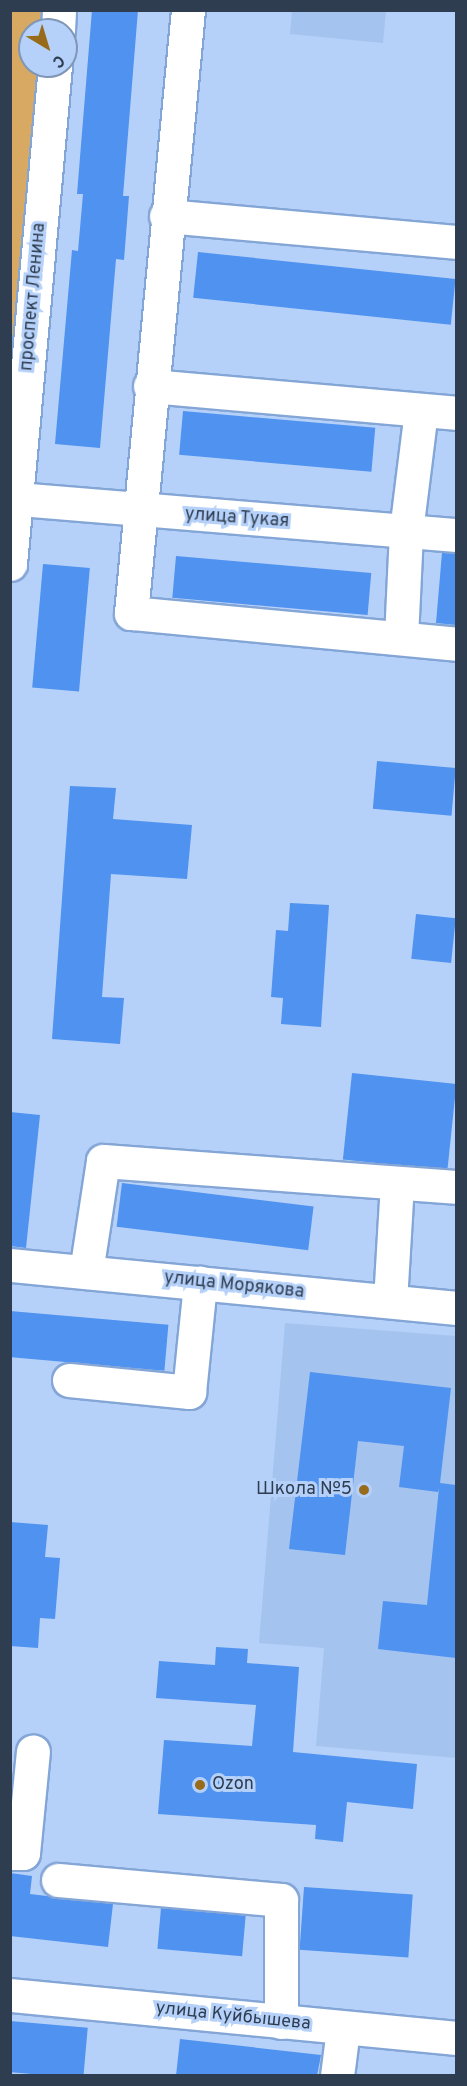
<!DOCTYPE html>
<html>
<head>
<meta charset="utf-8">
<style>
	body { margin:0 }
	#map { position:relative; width:467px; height:2086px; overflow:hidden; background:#b5d1f9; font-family:Overpass,sans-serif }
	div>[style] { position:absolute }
	.built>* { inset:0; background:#a4c3ee }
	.green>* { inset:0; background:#d7a963 }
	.building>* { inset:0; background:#4f92ef; transform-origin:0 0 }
	.roads { filter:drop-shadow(2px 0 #84a6d6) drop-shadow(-2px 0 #84a6d6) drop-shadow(0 2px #84a6d6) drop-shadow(0 -2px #84a6d6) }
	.minor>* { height:33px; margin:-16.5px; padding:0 16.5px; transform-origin:16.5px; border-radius:16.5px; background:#fff }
	.major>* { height:33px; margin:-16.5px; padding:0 16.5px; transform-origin:16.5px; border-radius:16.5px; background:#fff }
	.dots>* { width:16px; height:16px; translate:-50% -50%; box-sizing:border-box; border:3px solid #b5d1f9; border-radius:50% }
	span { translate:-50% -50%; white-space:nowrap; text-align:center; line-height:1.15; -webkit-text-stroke:6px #b5d1f9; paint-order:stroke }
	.street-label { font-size:18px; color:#2f3d51 }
	.poi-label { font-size:18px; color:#2f3d51 }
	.right { translate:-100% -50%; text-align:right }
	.left { translate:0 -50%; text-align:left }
	.frame { position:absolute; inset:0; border:12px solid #2f3d51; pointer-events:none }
	.north { position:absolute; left:18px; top:18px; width:60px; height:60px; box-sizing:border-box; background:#b5d1f9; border:2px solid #7f96b6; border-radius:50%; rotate:142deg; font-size:16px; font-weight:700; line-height:24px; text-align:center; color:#2f3d51 }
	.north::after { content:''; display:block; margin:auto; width:21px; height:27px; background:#986b1a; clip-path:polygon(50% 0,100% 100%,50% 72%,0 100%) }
</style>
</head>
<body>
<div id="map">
	<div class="built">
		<div style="clip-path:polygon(292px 11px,386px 11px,383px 43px,290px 34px)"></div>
		<div style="clip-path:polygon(285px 1323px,456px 1336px,456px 1758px,316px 1746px,324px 1648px,259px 1643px)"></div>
	</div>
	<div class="green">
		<div style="clip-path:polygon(11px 11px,55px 11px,53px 30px,30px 30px,30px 66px,50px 66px,11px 507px)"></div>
	</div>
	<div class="building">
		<div style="clip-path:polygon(92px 10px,138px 10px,123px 196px,129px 196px,124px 260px,116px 259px,100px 448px,55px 444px,72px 250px,78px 251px,83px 194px,77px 194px)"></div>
		<div style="left:198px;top:252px;width:259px;height:46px;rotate:6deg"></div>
		<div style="left:183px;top:411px;width:193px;height:44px;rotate:5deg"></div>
		<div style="clip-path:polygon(442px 553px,456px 553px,456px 625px,436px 623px)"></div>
		<div style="left:176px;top:556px;width:196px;height:42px;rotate:5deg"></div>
		<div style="left:43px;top:564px;width:47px;height:124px;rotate:5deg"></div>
		<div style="left:377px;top:761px;width:79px;height:48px;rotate:5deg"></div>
		<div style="clip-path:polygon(70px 786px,116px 788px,113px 819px,192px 825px,187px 879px,111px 874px,102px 997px,124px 998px,120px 1044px,52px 1039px)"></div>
		<div style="clip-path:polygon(290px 903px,329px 905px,321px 1027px,281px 1024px,283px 998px,271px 997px,276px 930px,288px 931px)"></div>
		<div style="left:416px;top:914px;width:40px;height:45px;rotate:6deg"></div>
		<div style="left:352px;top:1073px;width:105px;height:87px;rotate:6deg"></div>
		<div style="clip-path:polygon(10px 1112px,40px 1115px,26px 1248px,10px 1246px)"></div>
		<div style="left:122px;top:1183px;width:193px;height:44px;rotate:7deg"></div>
		<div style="left:10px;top:1311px;width:159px;height:46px;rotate:5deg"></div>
		<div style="clip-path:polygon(310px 1372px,451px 1388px,440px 1483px,456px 1485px,456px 1658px,378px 1649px,383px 1601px,427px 1605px,439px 1488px,438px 1492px,399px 1487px,404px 1446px,358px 1441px,345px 1555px,289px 1549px)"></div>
		<div style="clip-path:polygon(10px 1522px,48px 1525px,45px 1557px,60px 1558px,55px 1619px,40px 1618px,38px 1648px,10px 1646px)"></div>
		<div style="clip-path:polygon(216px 1647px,248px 1649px,247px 1663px,299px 1667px,293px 1752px,417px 1764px,413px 1809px,347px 1802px,343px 1842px,315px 1839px,316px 1825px,158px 1814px,164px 1740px,252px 1746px,256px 1705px,156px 1698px,159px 1661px,215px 1665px)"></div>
		<div style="clip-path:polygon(10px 1873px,32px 1876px,30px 1894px,113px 1904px,108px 1947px,10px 1936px)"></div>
		<div style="left:304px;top:1887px;width:109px;height:63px;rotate:4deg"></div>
		<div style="left:161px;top:1908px;width:85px;height:41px;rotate:5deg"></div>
		<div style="left:10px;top:2021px;width:78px;height:51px;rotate:5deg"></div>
		<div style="clip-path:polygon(180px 2039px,321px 2055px,317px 2076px,176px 2076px)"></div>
	</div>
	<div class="roads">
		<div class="minor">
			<div style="left:188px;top:10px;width:606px;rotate:95.4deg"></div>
			<div style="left:131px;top:613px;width:326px;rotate:5.4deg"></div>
			<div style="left:58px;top:30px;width:20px;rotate:-87deg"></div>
			<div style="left:166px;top:216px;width:291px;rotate:5.1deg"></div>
			<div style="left:150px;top:386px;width:307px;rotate:5deg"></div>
			<div style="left:18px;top:499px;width:439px;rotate:4.7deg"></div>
			<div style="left:10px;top:564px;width:500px;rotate:-84.84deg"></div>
			<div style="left:401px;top:638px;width:107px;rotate:-87.3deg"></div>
			<div style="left:406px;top:531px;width:122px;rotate:-82.9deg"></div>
			<div style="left:86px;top:1272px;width:112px;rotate:-81.3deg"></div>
			<div style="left:103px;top:1161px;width:354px;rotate:4.2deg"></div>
			<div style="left:390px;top:1301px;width:117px;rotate:-86.6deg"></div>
			<div style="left:69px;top:1380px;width:121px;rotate:5.7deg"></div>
			<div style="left:189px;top:1392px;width:110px;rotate:-84.2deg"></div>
			<div style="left:10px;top:1853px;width:13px"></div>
			<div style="left:23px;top:1853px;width:102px;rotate:-84.4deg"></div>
			<div style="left:58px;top:1880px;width:224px;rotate:5.1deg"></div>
			<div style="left:281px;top:1900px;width:122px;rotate:90deg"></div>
			<div style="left:337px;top:2076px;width:47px;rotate:-82.7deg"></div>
		</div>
		<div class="major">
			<div style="left:10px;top:1265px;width:448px;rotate:5.5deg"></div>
			<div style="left:10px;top:1995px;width:448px;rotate:5.5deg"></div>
		</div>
	</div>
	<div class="dots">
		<div style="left:364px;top:1490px;background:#986b1a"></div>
		<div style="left:200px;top:1785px;background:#986b1a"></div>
	</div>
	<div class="street-label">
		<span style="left:34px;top:297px;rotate:-85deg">проспект Ленина</span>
		<span style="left:237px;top:519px;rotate:4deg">улица Тукая</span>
		<span style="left:234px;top:1286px;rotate:6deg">улица Морякова</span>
		<span style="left:233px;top:2017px;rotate:6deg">улица Куйбышева</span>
	</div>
	<div class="poi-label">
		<span class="right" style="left:352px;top:1490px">Школа №5</span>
		<span class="left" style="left:212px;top:1785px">Ozon</span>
	</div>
	<div class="frame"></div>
	<div class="north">С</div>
</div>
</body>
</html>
